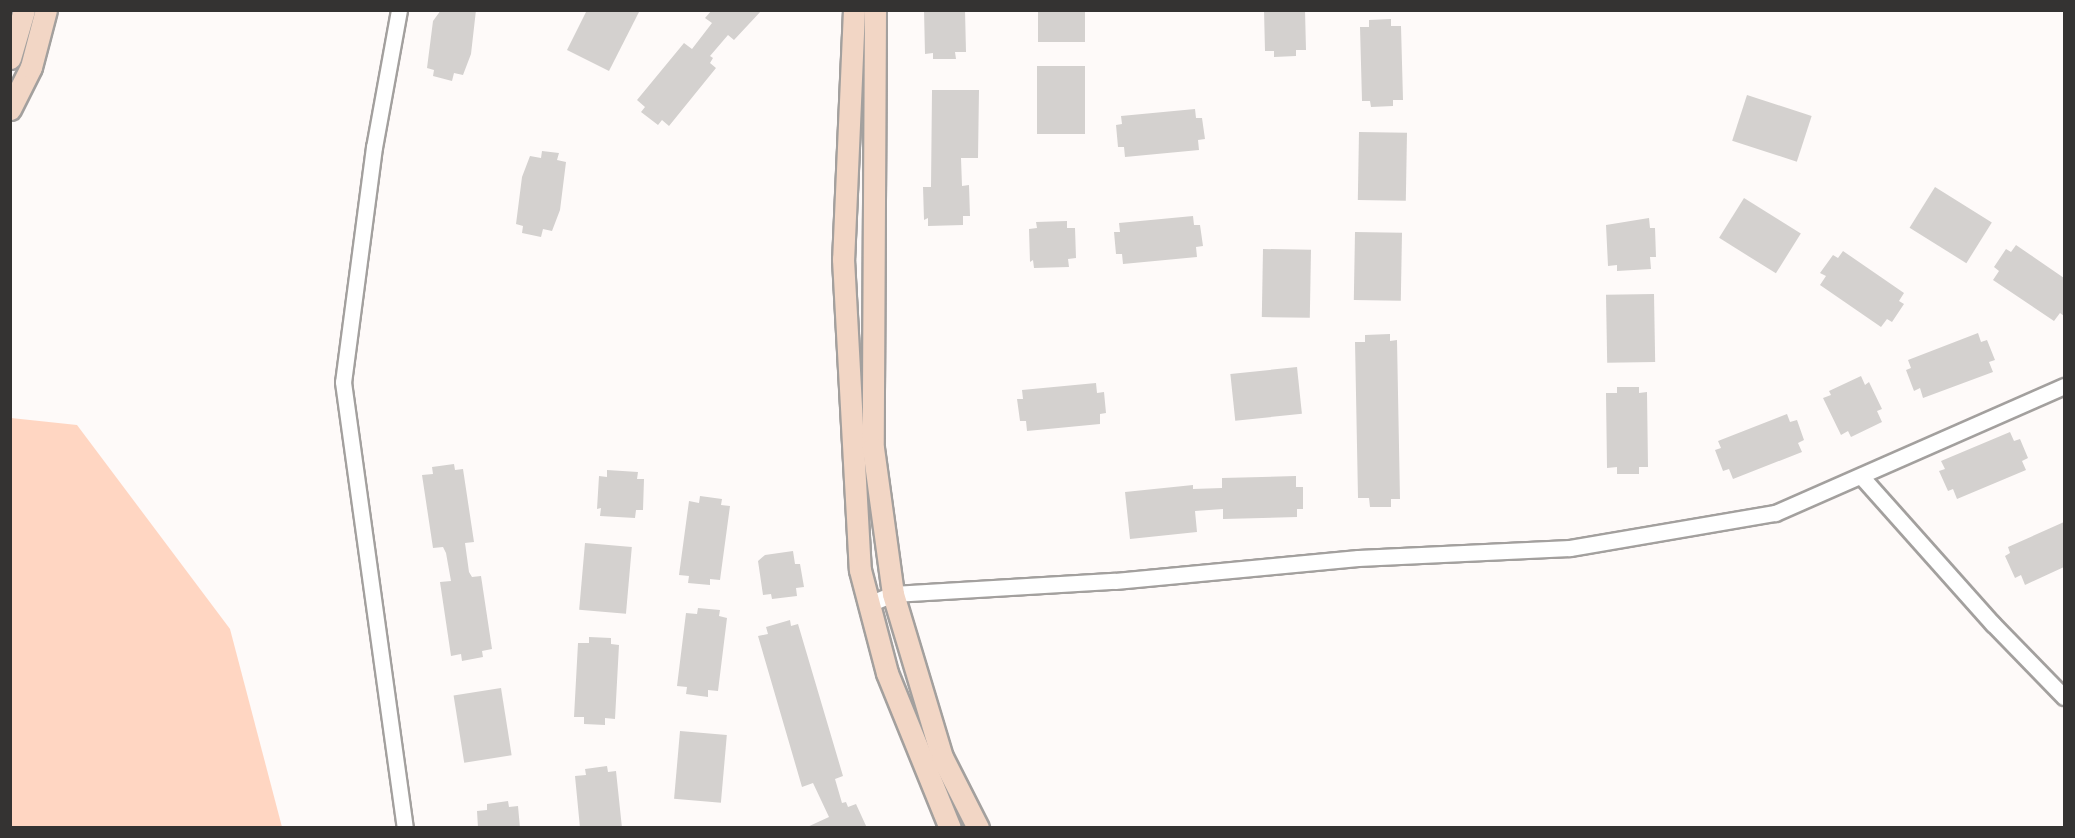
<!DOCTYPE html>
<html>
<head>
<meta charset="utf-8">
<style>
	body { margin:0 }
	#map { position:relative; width:2075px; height:838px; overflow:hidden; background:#fefaf9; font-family:Quicksand,sans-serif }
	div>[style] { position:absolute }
	.green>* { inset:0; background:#ffd6c2 }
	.building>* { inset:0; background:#d4d1cf; transform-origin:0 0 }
	.roads { filter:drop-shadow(2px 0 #a3a09e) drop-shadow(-2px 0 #a3a09e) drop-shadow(0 2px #a3a09e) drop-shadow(0 -2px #a3a09e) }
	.street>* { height:15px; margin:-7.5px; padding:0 7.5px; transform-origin:7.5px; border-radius:7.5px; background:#fff }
	.secondary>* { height:21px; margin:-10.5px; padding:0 10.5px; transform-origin:10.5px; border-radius:10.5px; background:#f2d6c5 }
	span { translate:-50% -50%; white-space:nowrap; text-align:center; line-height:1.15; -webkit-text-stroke:6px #fff; paint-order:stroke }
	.frame { position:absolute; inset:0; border:12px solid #343332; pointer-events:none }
</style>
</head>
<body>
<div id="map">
	<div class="green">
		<div style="clip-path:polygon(11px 418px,77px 425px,230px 629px,282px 827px,11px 827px)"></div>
	</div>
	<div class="building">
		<div style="clip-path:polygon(441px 10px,476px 10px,471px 54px,463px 75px,454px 73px,452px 81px,433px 76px,434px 70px,427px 68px,433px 21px)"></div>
		<div style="clip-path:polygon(587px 10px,640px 10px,609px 71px,567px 50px)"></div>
		<div style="clip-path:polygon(712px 10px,762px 10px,734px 40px,728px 35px,710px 56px,713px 58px,710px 63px,716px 68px,669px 126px,662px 120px,658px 125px,641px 112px,645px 107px,637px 100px,684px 43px,692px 49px,712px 23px,705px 18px)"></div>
		<div style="clip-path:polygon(924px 10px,965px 10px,966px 52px,955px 52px,956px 59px,933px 59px,933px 53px,925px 54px)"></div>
		<div style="left:1038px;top:10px;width:47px;height:32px"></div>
		<div style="clip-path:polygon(1264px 10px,1305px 10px,1306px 50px,1296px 50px,1296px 56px,1274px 57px,1274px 51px,1265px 51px)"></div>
		<div style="clip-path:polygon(1391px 19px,1391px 26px,1401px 26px,1403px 100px,1393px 100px,1393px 106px,1371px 107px,1370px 101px,1362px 101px,1360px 27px,1369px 27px,1369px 20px)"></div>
		<div style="left:1085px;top:66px;width:68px;height:48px;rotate:90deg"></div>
		<div style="clip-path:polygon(932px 90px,979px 90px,978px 158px,961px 158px,962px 186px,969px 185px,970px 216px,963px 216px,963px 225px,928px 226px,928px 218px,924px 220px,923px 187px,931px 187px)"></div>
		<div style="left:1747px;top:95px;width:68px;height:48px;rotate:18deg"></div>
		<div style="clip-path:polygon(1195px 109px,1196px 118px,1202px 118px,1205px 139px,1198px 140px,1199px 150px,1125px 157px,1124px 147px,1118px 147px,1116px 125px,1122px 124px,1121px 116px)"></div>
		<div style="left:1359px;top:132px;width:48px;height:68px;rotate:1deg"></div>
		<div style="clip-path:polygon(542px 151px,559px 153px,557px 160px,566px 162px,560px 210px,552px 231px,543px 229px,541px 237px,522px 233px,523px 226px,516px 224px,522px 177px,530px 156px,541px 158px)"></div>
		<div style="left:1935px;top:187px;width:67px;height:48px;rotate:32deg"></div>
		<div style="left:1744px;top:198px;width:67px;height:47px;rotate:32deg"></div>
		<div style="clip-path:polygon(1193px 216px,1194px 225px,1200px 225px,1203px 246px,1196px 247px,1197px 257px,1123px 264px,1122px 254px,1116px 254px,1114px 232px,1120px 232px,1119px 223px)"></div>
		<div style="clip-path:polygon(1649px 218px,1650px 228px,1655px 228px,1656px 257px,1650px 257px,1651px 269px,1617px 271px,1617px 265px,1608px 266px,1606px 225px)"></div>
		<div style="clip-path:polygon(1067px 221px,1067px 228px,1075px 228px,1076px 258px,1068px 259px,1069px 267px,1034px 268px,1033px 260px,1030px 262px,1029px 229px,1037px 228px,1036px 222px)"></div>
		<div style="left:1355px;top:232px;width:47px;height:68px;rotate:1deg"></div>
		<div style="clip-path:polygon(2016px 245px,2064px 278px,2064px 316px,2060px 313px,2054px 321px,1993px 280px,1999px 271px,1994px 267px,2006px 249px,2011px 252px)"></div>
		<div style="left:1263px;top:249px;width:48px;height:68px;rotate:1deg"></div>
		<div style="clip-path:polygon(1843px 251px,1904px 293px,1899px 301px,1904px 304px,1892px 322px,1887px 319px,1881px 327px,1820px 285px,1826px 276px,1820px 273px,1833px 255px,1838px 258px)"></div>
		<div style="left:1654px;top:294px;width:68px;height:48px;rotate:89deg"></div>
		<div style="clip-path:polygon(1978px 333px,1981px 342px,1987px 340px,1995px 360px,1989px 362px,1993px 372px,1923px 398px,1920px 388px,1914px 391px,1906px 370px,1911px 368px,1908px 360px)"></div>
		<div style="clip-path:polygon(1390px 334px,1390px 341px,1397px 340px,1400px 499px,1391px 499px,1391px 507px,1370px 507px,1369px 498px,1358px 498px,1355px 342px,1365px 342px,1365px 335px)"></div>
		<div style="left:1297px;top:367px;width:47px;height:67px;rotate:84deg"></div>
		<div style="clip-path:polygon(1861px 376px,1865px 385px,1869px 382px,1882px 409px,1877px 411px,1882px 422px,1851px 437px,1848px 431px,1841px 435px,1823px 398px,1831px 395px,1829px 391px)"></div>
		<div style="clip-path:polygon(1096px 383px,1097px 393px,1104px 392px,1106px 413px,1100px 414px,1100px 424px,1027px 431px,1026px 421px,1020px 421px,1017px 399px,1023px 399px,1022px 390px)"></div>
		<div style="clip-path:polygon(1617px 387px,1639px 387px,1639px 393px,1647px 392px,1648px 467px,1639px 467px,1639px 474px,1617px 474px,1617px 467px,1607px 468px,1606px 393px,1617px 393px)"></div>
		<div style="clip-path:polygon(1787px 414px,1790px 422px,1797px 420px,1804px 440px,1798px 443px,1802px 452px,1733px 479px,1729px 469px,1723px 471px,1715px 450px,1721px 448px,1718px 441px)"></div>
		<div style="clip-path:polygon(2010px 432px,2014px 441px,2020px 439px,2028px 458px,2022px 461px,2026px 470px,1957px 499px,1953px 489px,1948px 491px,1939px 471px,1945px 469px,1941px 461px)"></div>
		<div style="clip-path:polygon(454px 464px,455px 470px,463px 469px,474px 542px,465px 543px,469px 572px,472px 577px,481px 576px,492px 649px,482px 651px,483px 657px,462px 661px,461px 654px,451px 656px,440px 582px,451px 581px,446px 553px,443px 547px,433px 548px,422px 475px,433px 474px,432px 467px)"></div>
		<div style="clip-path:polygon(607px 470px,638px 472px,637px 479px,644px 479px,643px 510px,636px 510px,635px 518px,600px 516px,601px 508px,597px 509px,599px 476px,607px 477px)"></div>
		<div style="clip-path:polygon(1296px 476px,1296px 487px,1303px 487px,1303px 509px,1297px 509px,1297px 517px,1223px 519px,1223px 509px,1195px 511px,1197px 532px,1130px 539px,1125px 492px,1193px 485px,1193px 489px,1222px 488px,1222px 478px)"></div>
		<div style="clip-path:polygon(700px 496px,722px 499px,721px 505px,730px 506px,720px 580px,710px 579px,710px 585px,688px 583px,689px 576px,679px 575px,689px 501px,699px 503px)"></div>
		<div style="clip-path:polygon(2064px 522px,2064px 567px,2025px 585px,2021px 575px,2015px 578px,2005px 556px,2010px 553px,2008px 547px)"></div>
		<div style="left:585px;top:543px;width:47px;height:67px;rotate:5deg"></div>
		<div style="clip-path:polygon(793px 551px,795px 564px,800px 564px,804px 587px,796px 588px,797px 596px,772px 599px,771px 594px,763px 595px,758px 561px,765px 555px)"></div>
		<div style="clip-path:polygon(698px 608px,720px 610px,719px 616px,727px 618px,718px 691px,708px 690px,708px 697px,686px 694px,687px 687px,677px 686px,686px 613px,697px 614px)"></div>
		<div style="clip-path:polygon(790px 620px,791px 626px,798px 624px,843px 776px,835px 779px,842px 803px,846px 802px,848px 807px,856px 804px,867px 828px,805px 828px,829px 817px,813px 783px,802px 787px,758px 636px,768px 634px,766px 627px)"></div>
		<div style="clip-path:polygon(589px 637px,611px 638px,611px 644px,619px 645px,615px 719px,605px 718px,605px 725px,584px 724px,584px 717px,574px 717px,578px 643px,589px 643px)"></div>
		<div style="left:501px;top:688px;width:68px;height:48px;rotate:81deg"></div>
		<div style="left:680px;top:731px;width:47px;height:68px;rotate:5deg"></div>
		<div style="clip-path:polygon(607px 766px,608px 772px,616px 771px,622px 828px,580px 828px,575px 776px,586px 775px,585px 769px)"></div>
		<div style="clip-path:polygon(508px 801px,509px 807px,518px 806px,520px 828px,478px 828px,477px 811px,487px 810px,487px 804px)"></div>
	</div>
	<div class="roads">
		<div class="street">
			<div style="left:399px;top:10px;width:139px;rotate:100.3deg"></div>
			<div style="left:374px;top:147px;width:237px;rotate:97.5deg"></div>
			<div style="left:343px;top:382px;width:450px;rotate:82.1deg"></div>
			<div style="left:1861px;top:476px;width:198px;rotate:48.3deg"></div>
			<div style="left:1993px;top:624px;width:102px;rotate:45.8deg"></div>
			<div style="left:869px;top:604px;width:26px;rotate:-23deg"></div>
			<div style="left:893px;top:594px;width:222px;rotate:-3.4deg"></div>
			<div style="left:1115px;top:581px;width:244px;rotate:-5.4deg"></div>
			<div style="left:1358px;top:558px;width:212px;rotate:-2.7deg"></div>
			<div style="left:1570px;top:548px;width:208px;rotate:-9.7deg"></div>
			<div style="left:1775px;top:513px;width:316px;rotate:-23.7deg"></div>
		</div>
		<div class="secondary">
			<div style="left:854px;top:10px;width:249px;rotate:92.5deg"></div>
			<div style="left:843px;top:259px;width:311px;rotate:86.9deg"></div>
			<div style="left:860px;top:570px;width:106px;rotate:75.3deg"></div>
			<div style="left:887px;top:673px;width:167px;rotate:67.9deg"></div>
			<div style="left:875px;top:10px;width:438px;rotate:90.3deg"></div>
			<div style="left:873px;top:448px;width:147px;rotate:82.2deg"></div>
			<div style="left:893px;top:594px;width:170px;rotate:73.3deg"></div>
			<div style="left:942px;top:757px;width:80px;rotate:63.1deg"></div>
			<div style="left:10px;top:58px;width:50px;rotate:-73.7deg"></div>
			<div style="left:10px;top:109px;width:47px;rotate:-63.4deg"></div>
			<div style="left:31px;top:67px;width:59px;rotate:-75.3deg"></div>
		</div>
	</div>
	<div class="frame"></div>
</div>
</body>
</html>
